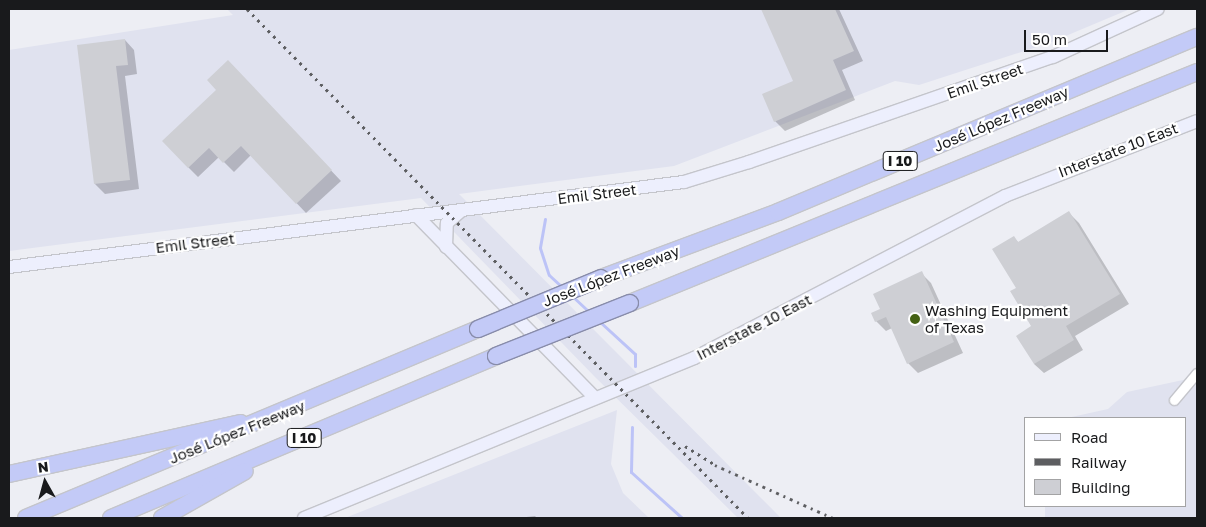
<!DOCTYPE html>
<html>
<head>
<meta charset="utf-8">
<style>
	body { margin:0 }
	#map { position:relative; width:1206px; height:527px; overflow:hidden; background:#edeef4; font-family:"Golos Text",sans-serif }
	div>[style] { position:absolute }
	.built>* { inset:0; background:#e0e2ef }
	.shadow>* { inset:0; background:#0003 }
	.stream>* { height:3px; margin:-1.5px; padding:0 1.5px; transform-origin:1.5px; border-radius:1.5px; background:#bcc3f7 }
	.building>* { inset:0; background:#cecfd4 }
	.roads { filter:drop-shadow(1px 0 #c4c5cb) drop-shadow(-1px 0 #c4c5cb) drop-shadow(0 1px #c4c5cb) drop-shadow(0 -1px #c4c5cb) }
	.minor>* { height:9px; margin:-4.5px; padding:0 4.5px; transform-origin:4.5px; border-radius:4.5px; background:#fff }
	.secondary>* { height:12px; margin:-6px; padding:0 6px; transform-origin:6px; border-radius:6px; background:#edeffd }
	.motorway>* { height:16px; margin:-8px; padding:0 8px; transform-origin:8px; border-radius:8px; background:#c3caf7 }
	.rail>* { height:3px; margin-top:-1.5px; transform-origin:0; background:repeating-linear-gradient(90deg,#5d5e61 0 2.5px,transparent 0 7.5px) }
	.bridges { filter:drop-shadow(1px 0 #888caa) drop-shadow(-1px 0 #888caa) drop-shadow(0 1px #888caa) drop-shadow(0 -1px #888caa) }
	.motorway-bridge>* { height:16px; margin:-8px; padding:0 8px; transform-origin:8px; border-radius:8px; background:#c3caf7 }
	.dots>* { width:14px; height:14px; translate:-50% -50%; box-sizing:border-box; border:2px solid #fff; border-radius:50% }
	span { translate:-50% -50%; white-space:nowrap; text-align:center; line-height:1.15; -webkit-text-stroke:4.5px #fff; paint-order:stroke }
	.shield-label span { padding:1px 4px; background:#fff; border:1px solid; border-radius:4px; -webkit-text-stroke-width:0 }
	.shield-label { font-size:14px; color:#191a1c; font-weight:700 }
	.street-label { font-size:15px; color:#191a1c }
	.poi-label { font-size:15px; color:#191a1c }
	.left { translate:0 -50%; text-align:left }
	.frame { position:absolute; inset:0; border:10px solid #191a1c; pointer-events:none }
	.legend { position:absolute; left:1024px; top:417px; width:162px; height:90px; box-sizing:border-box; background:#fff; border:1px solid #a3a3a4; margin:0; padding:6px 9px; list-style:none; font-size:15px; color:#191a1c }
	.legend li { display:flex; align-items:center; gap:10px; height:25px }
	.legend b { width:25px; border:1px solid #a3a3a4 }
	.north { position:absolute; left:20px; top:457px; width:50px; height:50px; -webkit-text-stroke:4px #fff; paint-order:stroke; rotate:353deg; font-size:14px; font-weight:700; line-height:20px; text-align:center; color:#191a1c }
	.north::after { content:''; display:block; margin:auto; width:18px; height:22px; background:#191a1c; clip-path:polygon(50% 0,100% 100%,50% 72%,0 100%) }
	.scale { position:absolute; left:1024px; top:30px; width:84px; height:22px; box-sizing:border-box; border:2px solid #191a1c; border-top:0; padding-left:6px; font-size:15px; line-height:18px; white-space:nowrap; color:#191a1c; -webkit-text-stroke:4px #fff; paint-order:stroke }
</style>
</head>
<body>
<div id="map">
	<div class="built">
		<div style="clip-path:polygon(227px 9px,1130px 9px,1049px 43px,919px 85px,895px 81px,674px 166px,459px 194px,781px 518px,738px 518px,596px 378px,421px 198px,9px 251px,9px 50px,233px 15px)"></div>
		<div style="clip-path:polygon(1197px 377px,1197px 518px,1045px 518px,1045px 506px,1185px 506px,1185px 418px,1067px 418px,1108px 409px,1127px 392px)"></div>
		<div style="clip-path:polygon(617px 410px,611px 464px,623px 493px,649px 518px,345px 518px)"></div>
	</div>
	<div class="shadow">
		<div style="clip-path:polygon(763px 9px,839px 9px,863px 61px,842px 70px,855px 100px,785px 131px,775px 121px,795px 81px)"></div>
		<div style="clip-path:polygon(125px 40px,134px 50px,137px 74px,125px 76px,139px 189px,105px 194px,95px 184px,78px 46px)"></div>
		<div style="clip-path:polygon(238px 72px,341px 181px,306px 213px,251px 155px,234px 172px,219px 157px,198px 177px,188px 167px)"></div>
		<div style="clip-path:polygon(1069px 213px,1079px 223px,1129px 304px,1075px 336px,1083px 350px,1044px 373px,1034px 364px,1033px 327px,1018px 288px,1014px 238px,1019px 243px)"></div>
		<div style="clip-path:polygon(921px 273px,931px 283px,963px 353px,918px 373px,908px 363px,892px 328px,886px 331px,876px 321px,882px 310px)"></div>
		<div style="clip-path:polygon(535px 516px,537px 518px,518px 518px)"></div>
	</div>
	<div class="stream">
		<div style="left:545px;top:219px;width:29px;rotate:100deg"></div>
		<div style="left:540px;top:248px;width:28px;rotate:72deg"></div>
		<div style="left:549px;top:275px;width:19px;rotate:43deg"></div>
		<div style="left:571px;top:295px;width:26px;rotate:43deg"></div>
		<div style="left:599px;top:321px;width:49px;rotate:42.5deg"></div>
		<div style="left:635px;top:354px;width:12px;rotate:90deg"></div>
		<div style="left:632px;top:427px;width:45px;rotate:91.3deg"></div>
		<div style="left:631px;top:472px;width:69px;rotate:42deg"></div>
	</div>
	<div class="building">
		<div style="clip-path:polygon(761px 9px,835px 9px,854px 51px,833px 60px,846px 90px,774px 122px,762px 94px,793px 81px)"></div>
		<div style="clip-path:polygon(125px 39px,128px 65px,116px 66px,130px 180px,94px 184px,77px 45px)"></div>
		<div style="clip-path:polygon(228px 60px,332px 170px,296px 204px,241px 146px,223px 163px,209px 148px,188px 168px,162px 141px,216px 90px,207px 80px)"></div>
		<div style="clip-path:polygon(1069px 211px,1120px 294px,1066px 326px,1074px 340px,1034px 364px,1016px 336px,1031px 326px,1010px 291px,1016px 288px,992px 249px,1014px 236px,1018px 242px)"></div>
		<div style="clip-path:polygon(922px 271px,954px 342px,907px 364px,886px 317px,875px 322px,871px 313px,880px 309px,873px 294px)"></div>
	</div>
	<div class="roads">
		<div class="minor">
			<div style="left:1174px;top:400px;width:35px;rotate:-50deg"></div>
		</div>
		<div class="secondary">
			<div style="left:416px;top:215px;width:255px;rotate:45.6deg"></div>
			<div style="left:446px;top:247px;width:24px;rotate:-88deg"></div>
			<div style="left:447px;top:223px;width:18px;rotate:-41deg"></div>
			<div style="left:9px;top:267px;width:680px;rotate:-7.18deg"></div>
			<div style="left:684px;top:182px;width:68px;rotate:-17.1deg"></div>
			<div style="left:749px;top:162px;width:322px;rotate:-19.1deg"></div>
			<div style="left:1053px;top:57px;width:115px;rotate:-24.6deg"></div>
			<div style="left:304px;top:518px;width:422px;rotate:-22.3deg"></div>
			<div style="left:694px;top:358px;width:351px;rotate:-27.5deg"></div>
			<div style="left:1005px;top:196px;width:206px;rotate:-21.3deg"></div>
		</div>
		<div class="motorway">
			<div style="left:601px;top:278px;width:189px;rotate:-20.4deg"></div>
			<div style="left:778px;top:212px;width:454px;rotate:-22.7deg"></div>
			<div style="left:630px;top:303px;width:612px;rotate:-22.17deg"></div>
			<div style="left:9px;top:474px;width:237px;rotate:-12.4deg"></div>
			<div style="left:26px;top:518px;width:490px;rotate:-22.7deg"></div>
			<div style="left:111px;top:518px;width:418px;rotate:-22.8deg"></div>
			<div style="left:162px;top:518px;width:95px;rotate:-29.5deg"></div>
		</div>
	</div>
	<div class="rail">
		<div style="left:247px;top:9px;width:714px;rotate:45.45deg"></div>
		<div style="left:685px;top:446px;width:36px;rotate:32deg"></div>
		<div style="left:715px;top:465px;width:129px;rotate:24.2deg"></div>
	</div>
	<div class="bridges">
		<div class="motorway-bridge">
			<div style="left:478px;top:329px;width:133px;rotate:-22.5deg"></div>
			<div style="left:496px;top:356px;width:144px;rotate:-21.6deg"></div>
		</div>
	</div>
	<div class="dots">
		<div style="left:915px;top:319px;background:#446113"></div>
	</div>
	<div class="shield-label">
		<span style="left:900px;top:161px">I 10</span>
		<span style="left:304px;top:438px">I 10</span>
	</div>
	<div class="street-label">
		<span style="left:985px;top:81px;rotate:-19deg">Emil Street</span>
		<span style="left:1001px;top:119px;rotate:-23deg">José López Freeway</span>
		<span style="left:1118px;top:150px;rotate:-21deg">Interstate 10 East</span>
		<span style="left:597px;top:194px;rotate:-7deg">Emil Street</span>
		<span style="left:195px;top:243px;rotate:-7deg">Emil Street</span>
		<span style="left:611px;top:276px;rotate:-21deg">José López Freeway</span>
		<span style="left:754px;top:327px;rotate:-27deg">Interstate 10 East</span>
		<span style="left:237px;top:432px;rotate:-22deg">José López Freeway</span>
	</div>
	<div class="poi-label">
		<span class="left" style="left:925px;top:319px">Washing Equipment<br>of Texas</span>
	</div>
	<div class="frame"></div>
	<ul class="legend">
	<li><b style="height:6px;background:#edeffd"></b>Road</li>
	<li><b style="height:6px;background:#5d5e61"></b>Railway</li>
	<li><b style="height:14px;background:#cecfd4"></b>Building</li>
	</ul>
	<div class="north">N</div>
	<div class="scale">50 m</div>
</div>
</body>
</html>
